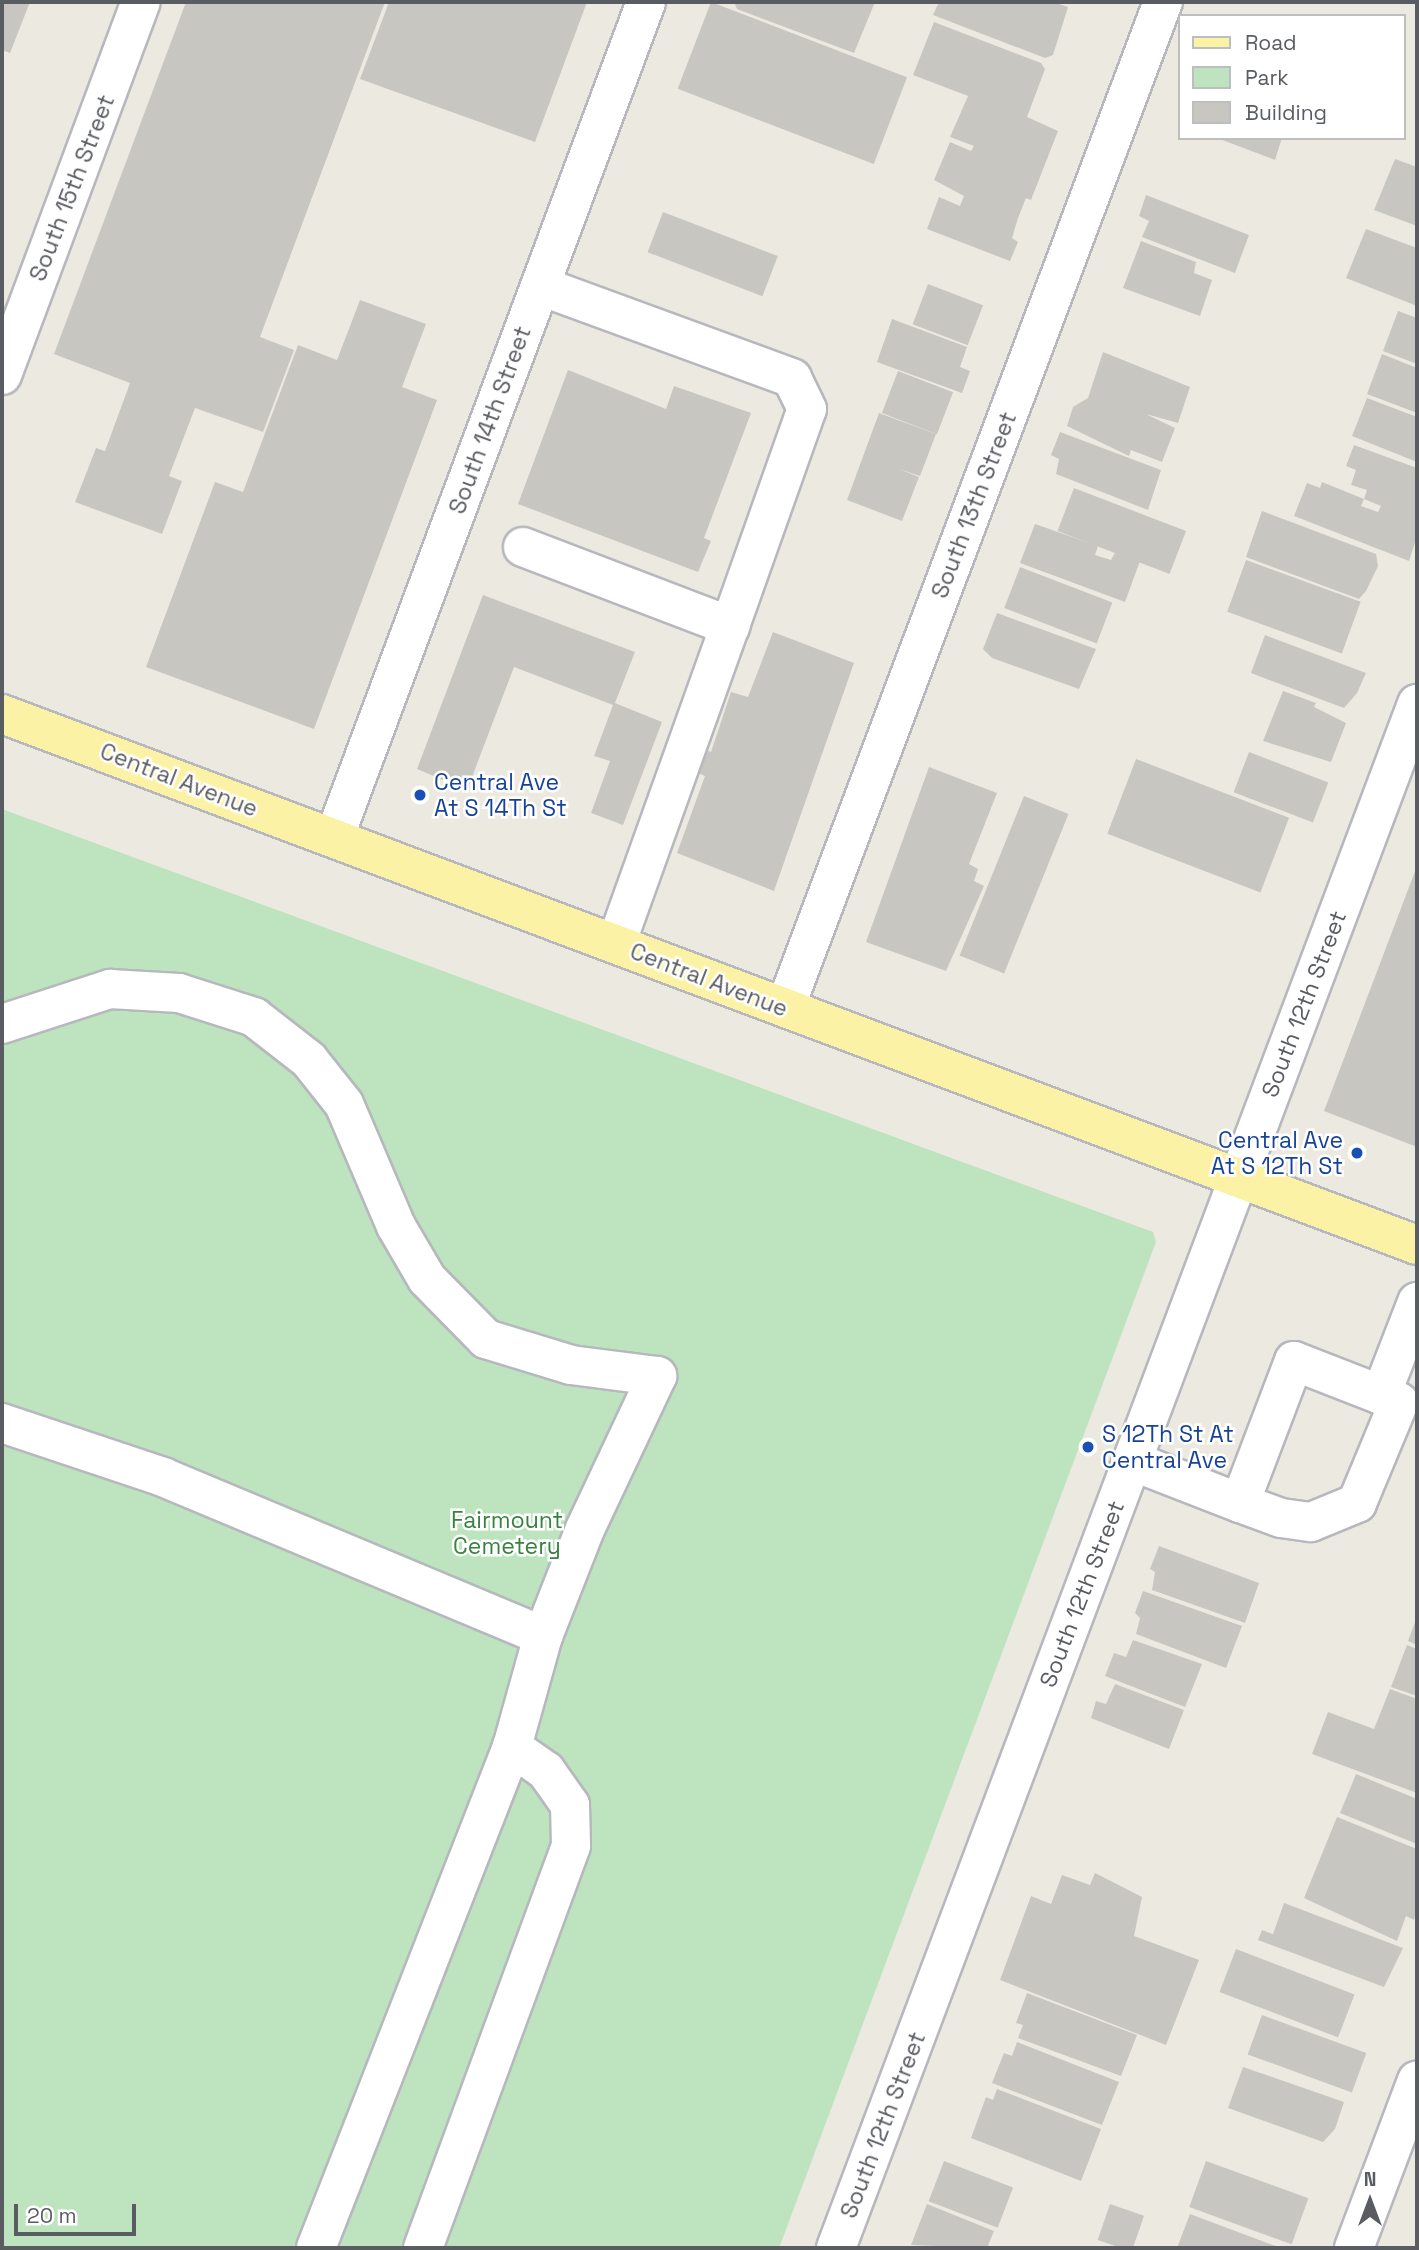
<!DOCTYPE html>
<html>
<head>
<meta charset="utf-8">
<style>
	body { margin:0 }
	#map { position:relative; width:1419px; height:2250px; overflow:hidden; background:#eceae0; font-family:"Space Grotesk",sans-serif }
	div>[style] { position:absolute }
	.green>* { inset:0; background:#bde3bf }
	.building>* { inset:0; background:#c8c6c0; transform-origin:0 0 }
	.roads { filter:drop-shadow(2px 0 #b6b8bd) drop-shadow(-2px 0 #b6b8bd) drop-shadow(0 2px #b6b8bd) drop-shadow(0 -2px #b6b8bd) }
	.minor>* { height:38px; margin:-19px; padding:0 19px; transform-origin:19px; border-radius:19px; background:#fff }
	.major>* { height:38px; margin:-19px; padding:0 19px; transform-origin:19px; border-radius:19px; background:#fcf2a5 }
	.dots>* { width:19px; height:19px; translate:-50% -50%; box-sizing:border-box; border:4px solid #fff; border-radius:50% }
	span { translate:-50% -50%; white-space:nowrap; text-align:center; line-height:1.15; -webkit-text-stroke:5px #fff; paint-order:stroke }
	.street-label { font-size:23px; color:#595c61 }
	.transit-label { font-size:23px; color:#164399 }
	.left { translate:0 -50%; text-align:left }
	.right { translate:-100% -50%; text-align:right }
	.park-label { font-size:23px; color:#37823e }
	.frame { position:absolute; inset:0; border:4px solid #595c61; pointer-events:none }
	.legend { position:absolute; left:1178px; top:14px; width:228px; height:126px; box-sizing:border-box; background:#fff; border:2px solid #bdbec0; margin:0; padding:9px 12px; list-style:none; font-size:21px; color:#595c61 }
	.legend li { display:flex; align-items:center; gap:14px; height:35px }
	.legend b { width:35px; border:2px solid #bdbec0 }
	.north { position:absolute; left:1335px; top:2166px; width:70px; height:70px; -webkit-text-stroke:5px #fff; paint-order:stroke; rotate:0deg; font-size:19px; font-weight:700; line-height:28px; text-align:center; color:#595c61 }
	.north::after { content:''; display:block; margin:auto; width:24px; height:32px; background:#595c61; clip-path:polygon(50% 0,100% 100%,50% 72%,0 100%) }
	.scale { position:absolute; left:14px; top:2204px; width:122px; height:32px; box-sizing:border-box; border:4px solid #595c61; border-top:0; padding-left:9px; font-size:21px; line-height:24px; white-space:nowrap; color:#595c61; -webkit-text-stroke:5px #fff; paint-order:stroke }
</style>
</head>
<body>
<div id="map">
	<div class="green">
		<div style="clip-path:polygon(2px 809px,1153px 1232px,1156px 1242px,779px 2248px,2px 2248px)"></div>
	</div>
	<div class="building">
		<div style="clip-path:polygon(2px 2px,30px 2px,10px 53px,2px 50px)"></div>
		<div style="clip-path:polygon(186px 2px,385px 2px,260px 337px,294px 350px,263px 432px,195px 408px,169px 476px,182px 481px,162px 534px,75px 502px,96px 448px,105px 451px,130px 383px,54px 354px)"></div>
		<div style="clip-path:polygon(389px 2px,587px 2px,535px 142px,360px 79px)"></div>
		<div style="left:711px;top:2px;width:210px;height:93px;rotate:21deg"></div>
		<div style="clip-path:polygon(734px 2px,875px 2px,854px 53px,737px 9px)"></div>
		<div style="clip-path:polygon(939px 2px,1053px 2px,1068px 7px,1053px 55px,1045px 58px,933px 15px)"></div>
		<div style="clip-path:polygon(934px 22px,1041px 63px,1045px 69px,1027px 117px,1058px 131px,1031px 200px,1026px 198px,1018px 218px,1012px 238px,1018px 242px,1010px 261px,927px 229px,939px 197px,960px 206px,964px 196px,934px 180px,950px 142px,971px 151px,974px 146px,950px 137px,968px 96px,913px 75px)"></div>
		<div style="clip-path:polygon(1217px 138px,1282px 138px,1275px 160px)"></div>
		<div style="clip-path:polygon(1395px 159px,1417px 167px,1417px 226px,1374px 210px)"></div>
		<div style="clip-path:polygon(1146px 195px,1249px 235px,1235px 273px,1142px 237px,1149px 221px,1139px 216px)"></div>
		<div style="left:663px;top:212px;width:123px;height:43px;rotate:21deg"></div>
		<div style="clip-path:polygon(1366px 229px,1417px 248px,1417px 306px,1346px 278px)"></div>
		<div style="clip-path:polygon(1141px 241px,1196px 262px,1194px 273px,1212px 280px,1200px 316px,1123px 288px)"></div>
		<div style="left:928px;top:284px;width:59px;height:43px;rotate:21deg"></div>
		<div style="clip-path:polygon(360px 300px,426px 324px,402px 387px,437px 400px,314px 729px,146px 667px,215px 482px,243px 492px,298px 345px,337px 360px)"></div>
		<div style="clip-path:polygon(1398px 311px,1417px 318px,1417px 364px,1383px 351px)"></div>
		<div style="clip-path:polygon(892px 319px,967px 347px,960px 367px,970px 371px,962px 393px,877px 362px)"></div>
		<div style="clip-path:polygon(1103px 352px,1190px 387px,1178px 423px,1146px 414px,1175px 428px,1162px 462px,1131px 450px,1129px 456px,1067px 426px,1073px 407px,1088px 398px)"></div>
		<div style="clip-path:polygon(1382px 354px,1417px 368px,1417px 413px,1367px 394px)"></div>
		<div style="clip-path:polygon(568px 370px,666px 409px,674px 386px,751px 413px,704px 538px,711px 541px,698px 572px,518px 504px)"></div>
		<div style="left:898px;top:371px;width:59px;height:45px;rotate:21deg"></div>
		<div style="clip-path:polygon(1367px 398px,1417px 417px,1417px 462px,1352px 436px)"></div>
		<div style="clip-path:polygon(879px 413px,936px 434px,920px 476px,899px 469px,919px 477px,902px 521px,847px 500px)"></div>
		<div style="clip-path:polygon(1060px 432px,1161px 470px,1148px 510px,1056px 474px,1059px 459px,1051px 455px)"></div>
		<div style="clip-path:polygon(evenodd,1354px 445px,1417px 468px,1417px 536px,1409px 561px,1294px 516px,1307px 483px,1320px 488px,1322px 482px,1364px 499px,1367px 490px,1351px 485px,1356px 470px,1346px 466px,1354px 445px,1364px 499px,1381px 506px,1378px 512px,1361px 506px,1364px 499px)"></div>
		<div style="left:1074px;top:488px;width:120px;height:46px;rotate:21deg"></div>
		<div style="clip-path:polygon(1262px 511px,1376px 554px,1378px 566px,1366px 591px,1359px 599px,1246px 557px)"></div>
		<div style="clip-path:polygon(1035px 524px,1098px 546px,1095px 555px,1111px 560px,1115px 553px,1140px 561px,1125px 602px,1020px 563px)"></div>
		<div style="left:1246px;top:560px;width:122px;height:55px;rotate:20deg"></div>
		<div style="left:1020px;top:567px;width:99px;height:44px;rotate:21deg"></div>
		<div style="clip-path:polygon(483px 595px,635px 652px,615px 703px,662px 722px,623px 825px,591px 813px,610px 761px,594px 756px,613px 705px,514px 667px,467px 790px,417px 769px)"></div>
		<div style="clip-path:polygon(997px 613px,1096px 649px,1079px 689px,992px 658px,983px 649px)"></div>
		<div style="clip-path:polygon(773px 632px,854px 663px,774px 891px,677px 853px,705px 776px,696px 772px,704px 749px,711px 752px,731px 692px,748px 697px)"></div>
		<div style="clip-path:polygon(1265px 635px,1366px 673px,1357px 693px,1344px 708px,1251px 673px)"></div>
		<div style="clip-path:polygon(1283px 691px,1316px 703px,1314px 707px,1346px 723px,1331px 762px,1263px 741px)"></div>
		<div style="left:1249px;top:752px;width:85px;height:43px;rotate:21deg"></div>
		<div style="left:1136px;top:759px;width:164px;height:80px;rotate:21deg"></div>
		<div style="clip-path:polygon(929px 767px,997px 793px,969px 864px,978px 869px,974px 881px,984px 886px,946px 971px,866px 942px)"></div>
		<div style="left:1024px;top:796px;width:48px;height:172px;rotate:22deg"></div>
		<div style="clip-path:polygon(1417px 866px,1417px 1147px,1324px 1111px)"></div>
		<div style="clip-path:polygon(1351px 1146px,1365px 1151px,1362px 1158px,1348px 1154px)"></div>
		<div style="clip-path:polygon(1159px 1546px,1259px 1583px,1245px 1623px,1152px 1590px,1155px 1572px,1150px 1569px)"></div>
		<div style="clip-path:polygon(1143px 1591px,1242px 1626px,1226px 1668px,1136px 1634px,1140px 1618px,1135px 1613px)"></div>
		<div style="clip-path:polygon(1417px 1617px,1417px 1645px,1408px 1641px)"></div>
		<div style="clip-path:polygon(1133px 1640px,1202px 1664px,1185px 1707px,1105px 1676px,1114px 1653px,1126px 1657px)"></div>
		<div style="clip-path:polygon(1407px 1645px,1417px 1649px,1417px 1696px,1391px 1687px)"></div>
		<div style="clip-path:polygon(1115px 1684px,1184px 1710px,1169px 1749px,1091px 1718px,1096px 1701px,1106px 1704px)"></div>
		<div style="clip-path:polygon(1390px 1689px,1417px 1699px,1417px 1793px,1312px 1754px,1328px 1712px,1374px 1729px)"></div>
		<div style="clip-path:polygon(1356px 1774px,1417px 1799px,1417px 1844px,1340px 1813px)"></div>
		<div style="clip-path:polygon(1337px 1817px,1417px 1849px,1417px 1911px,1414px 1920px,1406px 1916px,1397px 1941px,1304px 1898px)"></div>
		<div style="clip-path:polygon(1095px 1873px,1142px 1897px,1134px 1936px,1199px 1960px,1166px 2045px,1000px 1980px,1031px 1896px,1051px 1904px,1062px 1875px,1090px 1885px)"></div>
		<div style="clip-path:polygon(1284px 1903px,1403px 1948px,1384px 1987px,1258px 1940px,1262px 1930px,1273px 1934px)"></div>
		<div style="left:1236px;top:1949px;width:127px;height:46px;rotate:21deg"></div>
		<div style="clip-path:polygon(1027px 1993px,1137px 2035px,1121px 2076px,1018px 2038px,1023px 2025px,1016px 2023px)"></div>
		<div style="left:1262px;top:2015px;width:111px;height:42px;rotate:20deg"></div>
		<div style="clip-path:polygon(1017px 2042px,1119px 2082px,1102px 2125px,992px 2083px,1004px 2053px,1012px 2056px)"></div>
		<div style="clip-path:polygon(1243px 2067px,1344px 2102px,1335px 2129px,1323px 2142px,1228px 2108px)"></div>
		<div style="clip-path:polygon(997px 2089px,1101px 2129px,1081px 2181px,971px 2138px,986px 2097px,993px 2100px)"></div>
		<div style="left:944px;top:2161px;width:74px;height:43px;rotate:21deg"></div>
		<div style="left:1206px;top:2161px;width:109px;height:49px;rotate:20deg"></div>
		<div style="clip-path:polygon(927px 2204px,994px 2231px,987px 2248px,911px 2245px)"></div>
		<div style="left:1110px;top:2204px;width:36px;height:38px;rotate:19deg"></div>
		<div style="clip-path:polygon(1190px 2214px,1281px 2248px,1177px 2248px)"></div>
	</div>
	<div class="roads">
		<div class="minor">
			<div style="left:2px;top:375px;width:398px;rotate:-69.6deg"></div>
			<div style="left:523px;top:547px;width:222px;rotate:20.9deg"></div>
			<div style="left:730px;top:626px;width:230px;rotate:-70.5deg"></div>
			<div style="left:807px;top:409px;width:34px;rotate:-116deg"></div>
			<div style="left:792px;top:378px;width:268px;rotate:-159.9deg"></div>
			<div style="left:334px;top:838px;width:892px;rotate:-69.53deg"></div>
			<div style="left:616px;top:944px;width:338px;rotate:-70.3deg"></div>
			<div style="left:785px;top:1008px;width:1075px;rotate:-69.41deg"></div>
			<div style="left:2px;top:1024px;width:114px;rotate:-18deg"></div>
			<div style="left:110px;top:989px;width:69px;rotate:3.3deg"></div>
			<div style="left:179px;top:993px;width:79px;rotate:17.7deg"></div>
			<div style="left:254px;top:1017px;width:70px;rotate:38deg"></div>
			<div style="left:309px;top:1060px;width:56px;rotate:51.5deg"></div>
			<div style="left:344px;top:1104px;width:133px;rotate:66.9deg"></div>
			<div style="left:396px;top:1226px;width:61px;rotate:59.7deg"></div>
			<div style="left:427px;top:1279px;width:84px;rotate:45.5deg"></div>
			<div style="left:486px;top:1339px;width:89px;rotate:17deg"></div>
			<div style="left:571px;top:1365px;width:87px;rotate:7.3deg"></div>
			<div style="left:657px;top:1376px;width:169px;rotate:115.2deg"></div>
			<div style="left:585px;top:1529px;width:115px;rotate:111.4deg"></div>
			<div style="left:543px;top:1636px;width:115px;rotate:105.6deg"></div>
			<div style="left:512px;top:1747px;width:538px;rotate:111.37deg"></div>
			<div style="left:2px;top:1423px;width:170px;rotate:18.5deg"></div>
			<div style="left:163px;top:1477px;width:412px;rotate:22.7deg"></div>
			<div style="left:1132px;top:1461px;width:116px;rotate:21.3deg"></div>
			<div style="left:1240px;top:1503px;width:152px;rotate:-69.2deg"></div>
			<div style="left:1294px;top:1361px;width:93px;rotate:21.3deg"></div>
			<div style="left:1381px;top:1395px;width:100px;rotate:-68.8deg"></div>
			<div style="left:1240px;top:1503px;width:44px;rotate:20.1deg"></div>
			<div style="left:1281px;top:1518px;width:30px;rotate:8deg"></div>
			<div style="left:1311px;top:1522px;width:50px;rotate:-22.4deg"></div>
			<div style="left:1357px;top:1503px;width:109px;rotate:-67.4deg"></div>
			<div style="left:1399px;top:1402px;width:19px;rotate:-159deg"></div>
			<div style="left:423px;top:2248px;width:428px;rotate:-69.8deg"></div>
			<div style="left:571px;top:1846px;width:41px;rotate:-91.4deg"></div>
			<div style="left:570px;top:1805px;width:42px;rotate:-125.2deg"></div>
			<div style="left:546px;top:1771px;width:42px;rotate:-144.8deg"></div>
			<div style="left:836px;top:2248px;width:1650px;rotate:-69.38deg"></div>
			<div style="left:1354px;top:2248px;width:179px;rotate:-69.4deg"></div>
		</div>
		<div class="major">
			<div style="left:2px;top:714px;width:1511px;rotate:20.57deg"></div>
		</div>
	</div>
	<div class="dots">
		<div style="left:420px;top:795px;background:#1a4fb4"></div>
		<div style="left:1357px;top:1153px;background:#1a4fb4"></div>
		<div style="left:1088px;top:1447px;background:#1a4fb4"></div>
	</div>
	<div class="street-label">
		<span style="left:72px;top:188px;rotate:-69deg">South 15th Street</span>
		<span style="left:490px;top:420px;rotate:-70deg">South 14th Street</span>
		<span style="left:974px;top:505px;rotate:-69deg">South 13th Street</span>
		<span style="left:179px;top:780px;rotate:21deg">Central Avenue</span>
		<span style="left:709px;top:980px;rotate:21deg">Central Avenue</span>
		<span style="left:1304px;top:1004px;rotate:-69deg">South 12th Street</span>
		<span style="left:1082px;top:1594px;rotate:-69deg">South 12th Street</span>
		<span style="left:883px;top:2125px;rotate:-69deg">South 12th Street</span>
	</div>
	<div class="transit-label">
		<span class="left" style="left:434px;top:795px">Central Ave<br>At S 14Th St</span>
		<span class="right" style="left:1343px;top:1153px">Central Ave<br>At S 12Th St</span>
		<span class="left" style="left:1102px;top:1447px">S 12Th St At<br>Central Ave</span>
	</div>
	<div class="park-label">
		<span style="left:507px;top:1533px">Fairmount<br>Cemetery</span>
	</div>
	<div class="frame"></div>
	<ul class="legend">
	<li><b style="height:9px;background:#fcf2a5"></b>Road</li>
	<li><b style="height:19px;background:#bde3bf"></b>Park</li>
	<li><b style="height:19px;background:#c8c6c0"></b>Building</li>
	</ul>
	<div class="north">N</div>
	<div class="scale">20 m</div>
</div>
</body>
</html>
